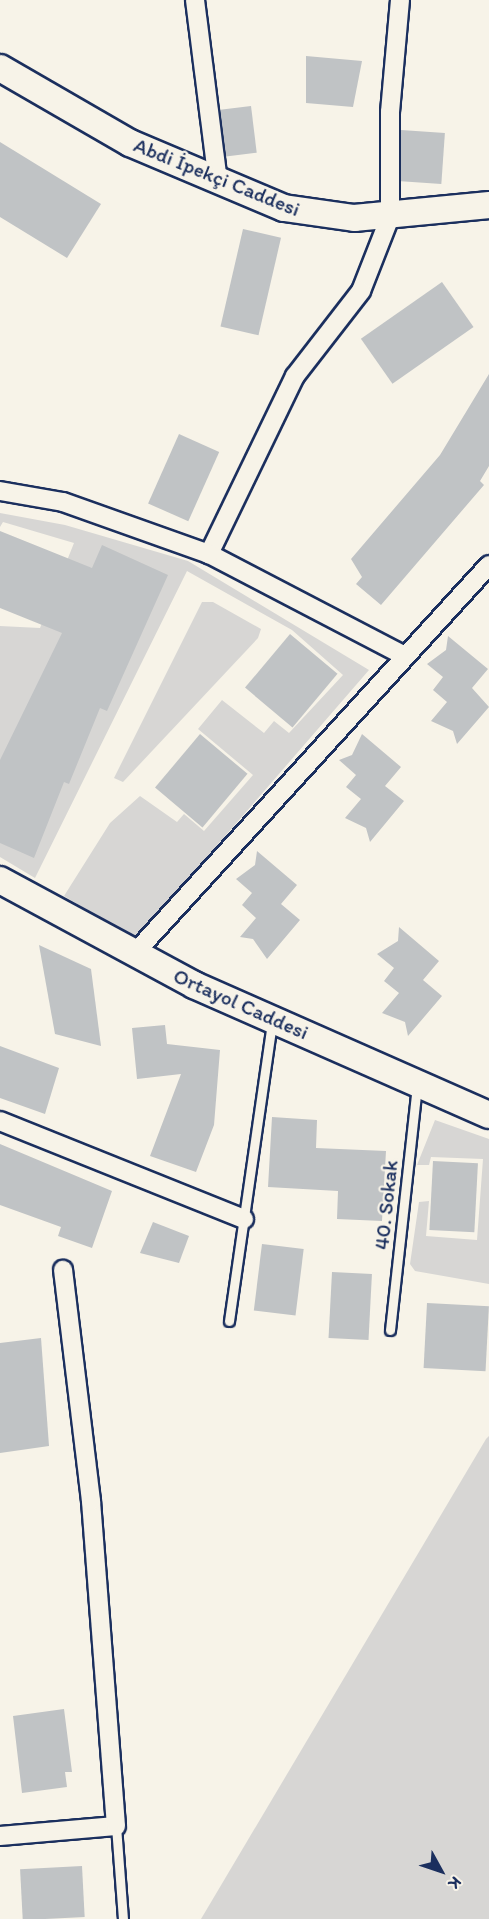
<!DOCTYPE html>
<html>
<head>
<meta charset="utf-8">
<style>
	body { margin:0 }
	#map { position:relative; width:489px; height:1919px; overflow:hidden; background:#f7f3e8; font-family:Itim,sans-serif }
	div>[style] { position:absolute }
	.green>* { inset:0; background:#d7d6d4 }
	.building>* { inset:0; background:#c0c3c5; transform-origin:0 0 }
	.roads { filter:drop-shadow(2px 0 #1b2f5e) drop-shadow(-2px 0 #1b2f5e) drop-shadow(0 2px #1b2f5e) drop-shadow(0 -2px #1b2f5e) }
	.lane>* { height:9px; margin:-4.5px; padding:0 4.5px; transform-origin:4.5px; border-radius:4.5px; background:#f7f3e8 }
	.street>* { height:18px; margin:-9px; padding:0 9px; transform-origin:9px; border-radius:9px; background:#f7f3e8 }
	.secondary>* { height:26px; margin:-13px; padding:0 13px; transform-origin:13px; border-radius:13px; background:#f7f3e8 }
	span { translate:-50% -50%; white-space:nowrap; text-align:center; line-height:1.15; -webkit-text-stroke:4.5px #f7f3e8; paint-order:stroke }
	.street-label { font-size:21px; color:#1b2f5e }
	.north { position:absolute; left:411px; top:1841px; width:60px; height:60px; -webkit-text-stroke:4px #f7f3e8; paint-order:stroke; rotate:130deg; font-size:16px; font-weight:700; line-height:24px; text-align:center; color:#1b2f5e }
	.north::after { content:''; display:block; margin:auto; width:21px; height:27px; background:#1b2f5e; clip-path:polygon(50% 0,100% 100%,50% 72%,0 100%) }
</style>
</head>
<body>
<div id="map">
	<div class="green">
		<div style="clip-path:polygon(0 513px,65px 525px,188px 561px,369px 670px,136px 939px,64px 896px,110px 823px,140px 796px,177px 822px,184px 814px,204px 831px,253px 775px,198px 729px,222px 700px,264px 733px,274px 721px,289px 733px,343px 675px,292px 630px,187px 571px,35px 878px,0 857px,0 626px,40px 628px,74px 543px,3px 522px,0 527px)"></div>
		<div style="clip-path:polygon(202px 602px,213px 602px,261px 629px,258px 638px,123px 782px,114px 778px)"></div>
		<div style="clip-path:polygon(435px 1120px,489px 1139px,489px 1284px,415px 1271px,410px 1264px,419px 1202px,429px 1201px,426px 1236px,477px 1240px,483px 1159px,431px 1157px,429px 1165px,417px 1165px)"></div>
		<div style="clip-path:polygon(489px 1436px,489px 1919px,201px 1919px,486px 1439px)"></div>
	</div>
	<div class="building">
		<div style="clip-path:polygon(306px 56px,362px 61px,353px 107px,306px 103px)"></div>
		<div style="left:251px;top:106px;width:47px;height:31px;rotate:83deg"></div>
		<div style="left:401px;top:130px;width:44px;height:51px;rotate:4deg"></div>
		<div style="clip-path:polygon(0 142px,101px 204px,67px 258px,0 217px)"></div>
		<div style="left:243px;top:229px;width:39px;height:100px;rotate:13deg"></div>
		<div style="left:442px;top:282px;width:55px;height:99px;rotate:55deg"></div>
		<div style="clip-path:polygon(489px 374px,489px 466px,480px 481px,484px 485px,381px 605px,356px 584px,362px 577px,351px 559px,440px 455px)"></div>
		<div style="left:179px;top:434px;width:44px;height:76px;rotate:24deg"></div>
		<div style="clip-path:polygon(0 531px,92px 568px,102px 545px,168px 575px,107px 711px,100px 708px,69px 784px,64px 782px,34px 858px,0 843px,0 760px,62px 633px,0 608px)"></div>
		<div style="left:290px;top:634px;width:62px;height:70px;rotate:40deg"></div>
		<div style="clip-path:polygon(448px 636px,488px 669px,472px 688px,489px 707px,457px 744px,453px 731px,431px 721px,447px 702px,433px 690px,443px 677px,427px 664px,446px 650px)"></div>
		<div style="left:200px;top:734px;width:62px;height:70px;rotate:40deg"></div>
		<div style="clip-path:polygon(362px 734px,401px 767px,385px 786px,404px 801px,370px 842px,366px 828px,345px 818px,361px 799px,346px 787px,356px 775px,339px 760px,352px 755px)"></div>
		<div style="clip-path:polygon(257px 851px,297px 885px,281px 904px,300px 920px,267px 959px,253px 939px,240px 937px,256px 918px,242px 905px,252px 893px,236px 879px,255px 865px)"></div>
		<div style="clip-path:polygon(399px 927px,439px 961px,423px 980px,442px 996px,408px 1036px,405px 1022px,382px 1013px,399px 993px,384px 981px,394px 968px,377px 954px,398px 941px)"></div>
		<div style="clip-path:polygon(39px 945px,91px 969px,101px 1046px,55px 1034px)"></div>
		<div style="clip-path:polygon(165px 1025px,167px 1044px,220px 1050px,214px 1125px,196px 1172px,150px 1156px,181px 1074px,137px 1079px,132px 1028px)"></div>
		<div style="clip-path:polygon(0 1046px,59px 1068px,45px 1114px,0 1098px)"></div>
		<div style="clip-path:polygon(272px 1117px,317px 1120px,316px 1148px,386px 1151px,382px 1221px,337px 1219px,338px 1191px,268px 1187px)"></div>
		<div style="clip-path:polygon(0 1144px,112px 1191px,92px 1248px,58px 1236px,61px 1227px,0 1205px)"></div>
		<div style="left:433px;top:1161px;width:45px;height:69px;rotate:3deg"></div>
		<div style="clip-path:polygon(153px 1222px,189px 1236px,179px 1263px,140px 1253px)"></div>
		<div style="left:262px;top:1244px;width:42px;height:67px;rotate:7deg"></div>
		<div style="left:332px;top:1272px;width:40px;height:66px;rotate:3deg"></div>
		<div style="left:427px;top:1303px;width:62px;height:65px;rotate:3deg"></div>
		<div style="clip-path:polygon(41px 1338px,49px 1446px,0 1453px,0 1343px)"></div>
		<div style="clip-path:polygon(64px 1709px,72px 1772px,65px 1772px,67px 1787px,22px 1793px,13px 1716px)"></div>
		<div style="left:82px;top:1866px;width:51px;height:62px;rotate:87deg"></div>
	</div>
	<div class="roads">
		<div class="lane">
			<div style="left:229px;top:1321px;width:303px;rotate:-81.8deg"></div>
			<div style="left:390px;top:1330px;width:246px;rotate:-83.7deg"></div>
			<div style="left:116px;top:1826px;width:93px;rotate:85.7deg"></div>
		</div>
		<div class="street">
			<div style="left:195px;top:0;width:183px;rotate:82.8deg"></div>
			<div style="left:400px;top:0;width:112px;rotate:95.1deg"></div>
			<div style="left:390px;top:112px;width:105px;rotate:90deg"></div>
			<div style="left:390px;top:217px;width:79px;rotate:111.4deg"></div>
			<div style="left:361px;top:291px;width:108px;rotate:127.8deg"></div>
			<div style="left:295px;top:376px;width:198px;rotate:115.8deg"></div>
			<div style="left:209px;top:554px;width:221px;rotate:27.5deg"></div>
			<div style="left:0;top:491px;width:64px;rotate:9.9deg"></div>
			<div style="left:63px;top:502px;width:155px;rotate:19.6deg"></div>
			<div style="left:133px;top:955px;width:528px;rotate:-47.61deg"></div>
			<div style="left:0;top:1121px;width:263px;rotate:21.9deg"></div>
			<div style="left:0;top:1836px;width:116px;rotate:-4.9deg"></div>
			<div style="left:116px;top:1826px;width:326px;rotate:-94.4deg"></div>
			<div style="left:91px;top:1501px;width:233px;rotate:-96.9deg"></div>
		</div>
		<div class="secondary">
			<div style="left:0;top:68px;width:150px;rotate:30deg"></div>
			<div style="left:130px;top:143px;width:167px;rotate:22.9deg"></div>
			<div style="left:284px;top:208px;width:71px;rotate:8.1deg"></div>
			<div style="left:354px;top:218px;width:136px;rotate:-5.5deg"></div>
			<div style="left:0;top:880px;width:221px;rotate:28.4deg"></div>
			<div style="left:194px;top:985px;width:322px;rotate:23.8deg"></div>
		</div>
	</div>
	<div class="street-label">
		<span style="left:217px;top:177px;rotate:22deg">Abdi İpekçi Caddesi</span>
		<span style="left:241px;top:1004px;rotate:24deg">Ortayol Caddesi</span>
		<span style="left:386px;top:1205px;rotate:-84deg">40. Sokak</span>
	</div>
	<div class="north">K</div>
</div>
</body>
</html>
